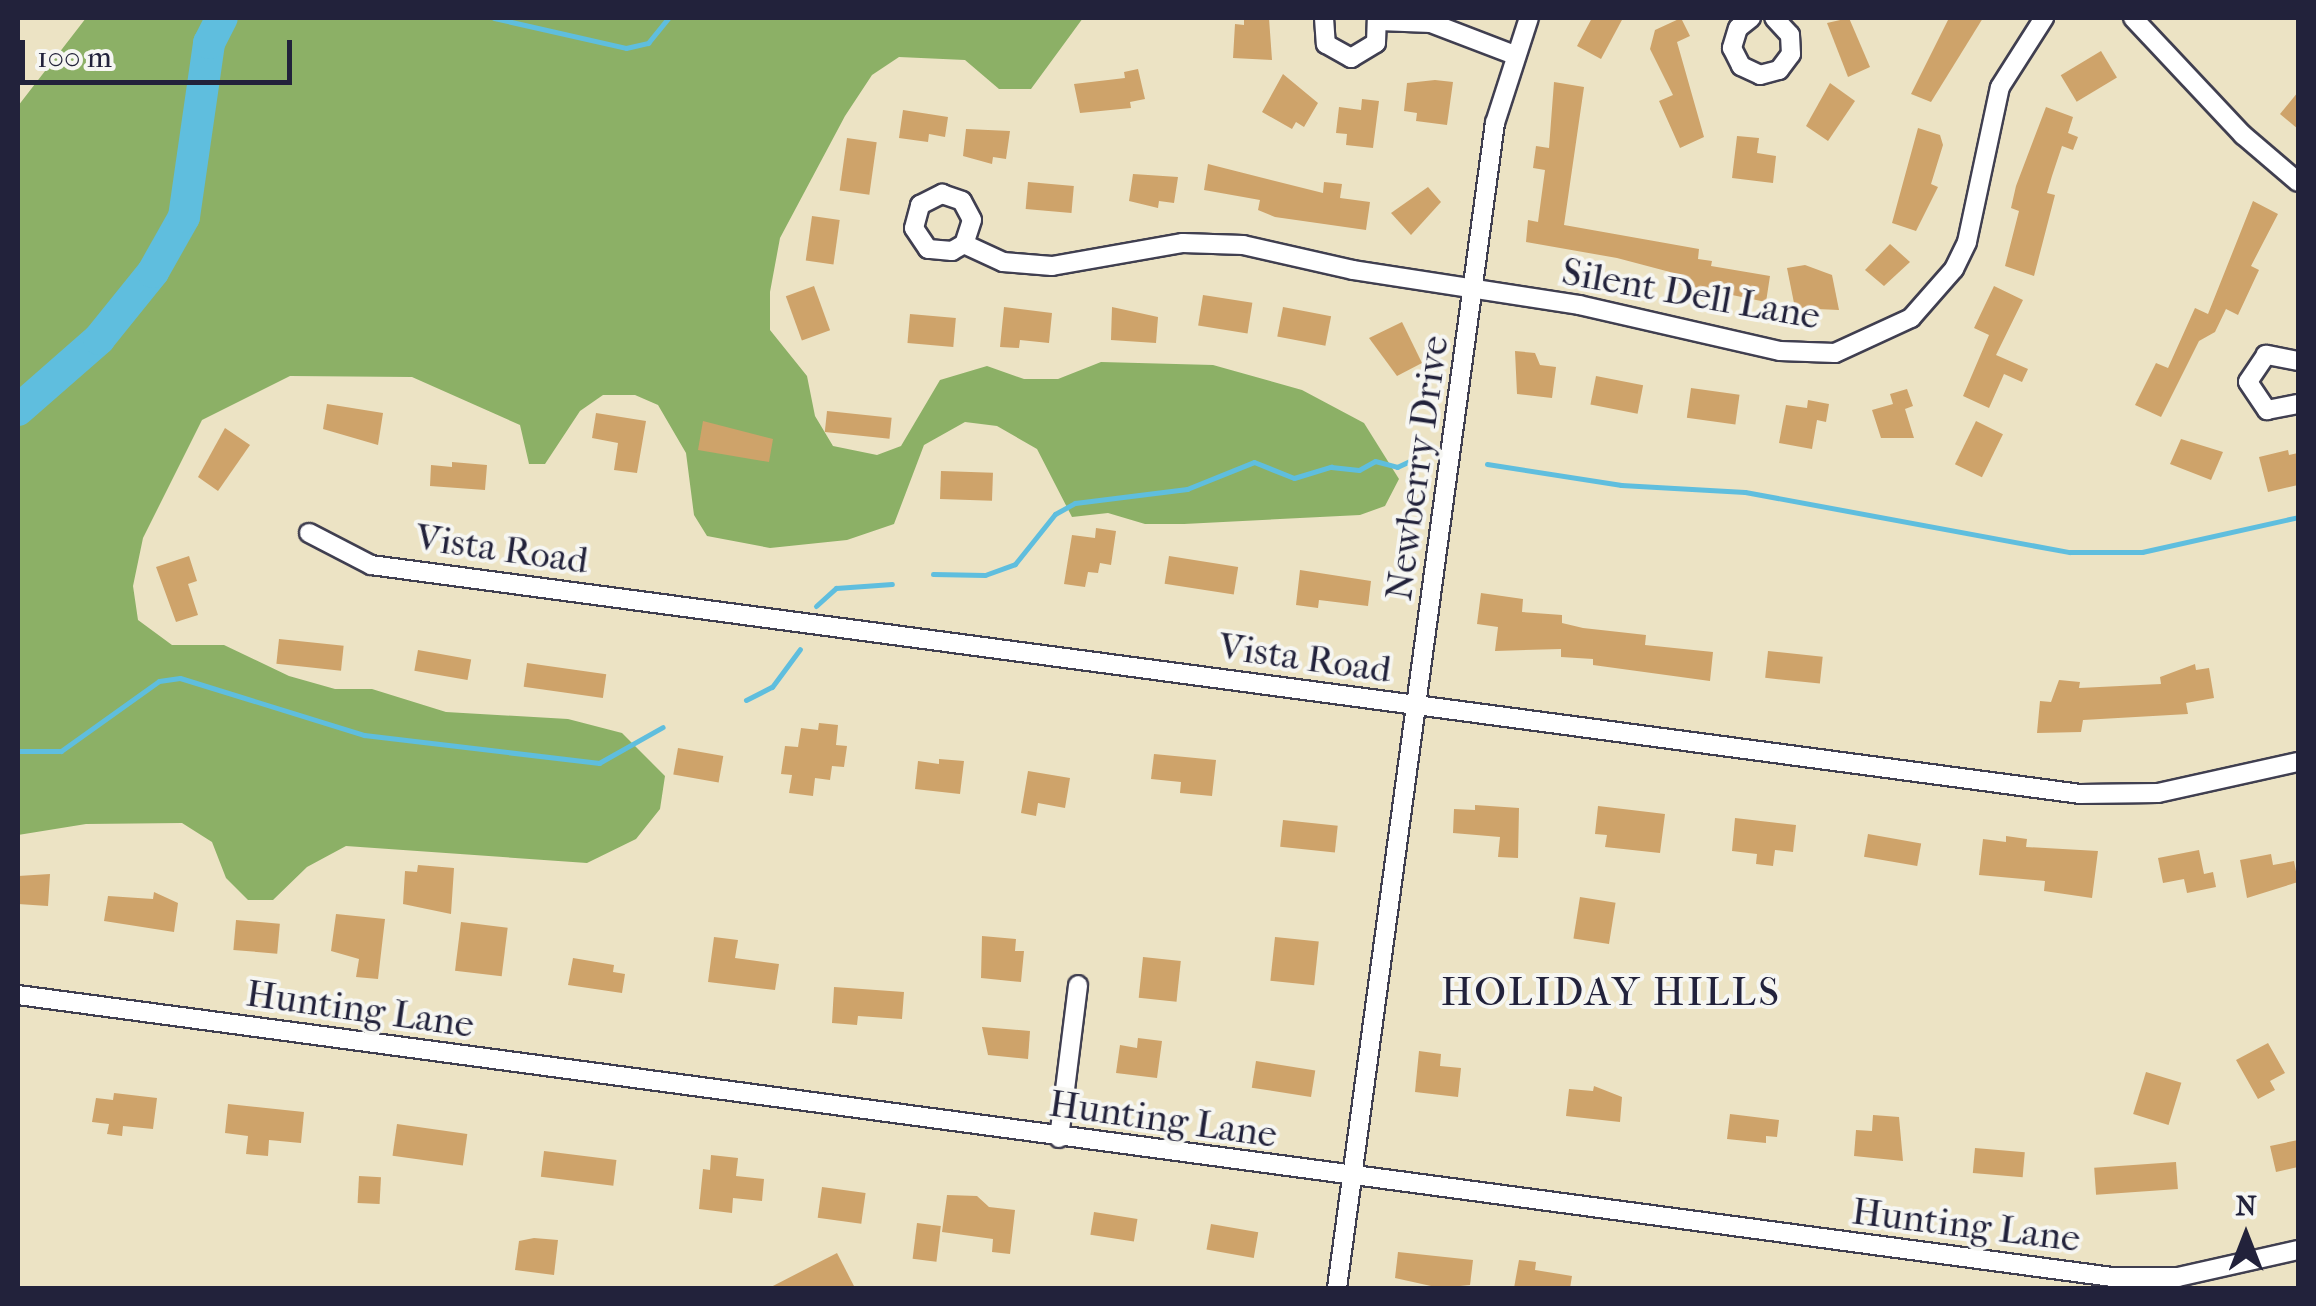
<!DOCTYPE html>
<html>
<head>
<meta charset="utf-8">
<style>
	body { margin:0 }
	#map { position:relative; width:2316px; height:1306px; overflow:hidden; background:#ece3c4; font-family:"IM FELL French Canon",serif }
	div>[style] { position:absolute }
	.forest>* { inset:0; background:#8cb066 }
	.stream>* { height:5px; margin:-2.5px; padding:0 2.5px; transform-origin:2.5px; border-radius:2.5px; background:#5fbede }
	.river>* { height:32px; margin:-16px; padding:0 16px; transform-origin:16px; border-radius:16px; background:#5fbede }
	.building>* { inset:0; background:#cea36a; transform-origin:0 0 }
	.roads { filter:drop-shadow(2px 0 #403f50) drop-shadow(-2px 0 #403f50) drop-shadow(0 2px #403f50) drop-shadow(0 -2px #403f50) }
	.minor>* { height:18px; margin:-9px; padding:0 9px; transform-origin:9px; border-radius:9px; background:#fff }
	span { translate:-50% -50%; white-space:nowrap; text-align:center; line-height:1.15; -webkit-text-stroke:8px #f6f6f2; paint-order:stroke }
	.street-label { font-size:38px; color:#22223b }
	.neighbourhood-label { font-size:40px; color:#22223b; letter-spacing:2.5px }
	.frame { position:absolute; inset:0; border:20px solid #22223b; pointer-events:none }
	.north { position:absolute; left:2196px; top:1186px; width:100px; height:100px; -webkit-text-stroke:8px #f6f6f2; paint-order:stroke; rotate:0deg; font-size:28px; font-weight:700; line-height:40px; text-align:center; color:#22223b }
	.north::after { content:''; display:block; margin:auto; width:35px; height:45px; background:#22223b; clip-path:polygon(50% 0,100% 100%,50% 72%,0 100%) }
	.scale { position:absolute; left:20px; top:40px; width:272px; height:45px; box-sizing:border-box; border:5px solid #22223b; border-top:0; padding-left:12px; font-size:30px; line-height:35px; white-space:nowrap; color:#22223b; -webkit-text-stroke:8px #f6f6f2; paint-order:stroke }
</style>
</head>
<body>
<div id="map">
	<div class="forest">
		<div style="clip-path:polygon(86px 18px,1083px 18px,1031px 89px,999px 89px,965px 60px,899px 57px,872px 75px,845px 116px,780px 238px,770px 292px,770px 330px,807px 376px,815px 416px,833px 446px,877px 455px,901px 446px,940px 380px,987px 366px,1024px 379px,1058px 379px,1101px 362px,1213px 365px,1302px 390px,1364px 423px,1399px 479px,1385px 506px,1360px 515px,1184px 524px,1145px 524px,1108px 513px,1072px 517px,1037px 449px,997px 426px,965px 422px,924px 445px,894px 524px,847px 540px,770px 548px,707px 536px,694px 515px,686px 453px,658px 405px,635px 395px,603px 395px,580px 411px,545px 464px,529px 464px,520px 425px,412px 377px,290px 376px,202px 420px,143px 538px,133px 586px,138px 620px,172px 645px,224px 645px,289px 676px,335px 689px,372px 689px,446px 712px,568px 719px,622px 733px,665px 776px,660px 809px,636px 839px,587px 863px,346px 846px,307px 867px,273px 900px,248px 900px,226px 878px,212px 842px,182px 823px,86px 824px,18px 835px,18px 106px)"></div>
	</div>
	<div class="stream">
		<div style="left:494px;top:18px;width:135px;rotate:12.8deg"></div>
		<div style="left:626px;top:48px;width:23px;rotate:-13deg"></div>
		<div style="left:648px;top:43px;width:32px;rotate:-51deg"></div>
		<div style="left:1487px;top:464px;width:136px;rotate:8.9deg"></div>
		<div style="left:1621px;top:485px;width:124px;rotate:3.2deg"></div>
		<div style="left:1745px;top:492px;width:330px;rotate:10.5deg"></div>
		<div style="left:2070px;top:552px;width:72px"></div>
		<div style="left:2142px;top:552px;width:160px;rotate:-12.6deg"></div>
		<div style="left:933px;top:574px;width:52px;rotate:1.1deg"></div>
		<div style="left:985px;top:575px;width:32px;rotate:-20deg"></div>
		<div style="left:1015px;top:564px;width:64px;rotate:-51.3deg"></div>
		<div style="left:1055px;top:514px;width:23px;rotate:-29deg"></div>
		<div style="left:1075px;top:503px;width:113px;rotate:-7.1deg"></div>
		<div style="left:1187px;top:489px;width:72px;rotate:-21.9deg"></div>
		<div style="left:1254px;top:462px;width:43px;rotate:21.8deg"></div>
		<div style="left:1294px;top:478px;width:39px;rotate:-17deg"></div>
		<div style="left:1331px;top:467px;width:28px;rotate:6deg"></div>
		<div style="left:1359px;top:470px;width:18px;rotate:-29deg"></div>
		<div style="left:1375px;top:461px;width:23px;rotate:15deg"></div>
		<div style="left:1397px;top:467px;width:21px;rotate:-25deg"></div>
		<div style="left:816px;top:606px;width:27px;rotate:-42deg"></div>
		<div style="left:836px;top:588px;width:56px;rotate:-4.1deg"></div>
		<div style="left:746px;top:700px;width:29px;rotate:-27deg"></div>
		<div style="left:772px;top:687px;width:47px;rotate:-53.6deg"></div>
		<div style="left:18px;top:751px;width:43px"></div>
		<div style="left:61px;top:751px;width:120px;rotate:-35.5deg"></div>
		<div style="left:159px;top:681px;width:21px;rotate:-8deg"></div>
		<div style="left:180px;top:678px;width:193px;rotate:17.2deg"></div>
		<div style="left:364px;top:735px;width:237px;rotate:6.8deg"></div>
		<div style="left:599px;top:763px;width:73px;rotate:-29.4deg"></div>
	</div>
	<div class="river">
		<div style="left:18px;top:410px;width:108px;rotate:-41.2deg"></div>
		<div style="left:99px;top:339px;width:86px;rotate:-51.1deg"></div>
		<div style="left:153px;top:272px;width:63px;rotate:-60.6deg"></div>
		<div style="left:184px;top:217px;width:176px;rotate:-81.8deg"></div>
		<div style="left:209px;top:43px;width:28px;rotate:-63deg"></div>
	</div>
	<div class="building">
		<div style="clip-path:polygon(1244px 18px,1269px 18px,1272px 60px,1233px 58px,1235px 24px,1244px 25px)"></div>
		<div style="clip-path:polygon(1592px 18px,1623px 18px,1601px 59px,1577px 46px)"></div>
		<div style="clip-path:polygon(1681px 18px,1690px 36px,1677px 42px,1704px 137px,1680px 148px,1659px 101px,1673px 95px,1650px 49px,1655px 30px)"></div>
		<div style="clip-path:polygon(1849px 18px,1870px 67px,1848px 77px,1827px 23px)"></div>
		<div style="clip-path:polygon(1949px 18px,1983px 18px,1931px 102px,1911px 94px)"></div>
		<div style="left:2101px;top:51px;width:31px;height:47px;rotate:59deg"></div>
		<div style="clip-path:polygon(1138px 69px,1145px 99px,1130px 102px,1131px 108px,1080px 113px,1074px 84px,1125px 78px,1124px 72px)"></div>
		<div style="clip-path:polygon(1283px 74px,1318px 103px,1304px 127px,1296px 122px,1292px 129px,1262px 112px)"></div>
		<div style="clip-path:polygon(1435px 80px,1453px 82px,1447px 125px,1416px 121px,1417px 113px,1404px 111px,1407px 83px)"></div>
		<div style="clip-path:polygon(1554px 82px,1584px 87px,1564px 225px,1699px 249px,1698px 259px,1712px 261px,1711px 266px,1770px 276px,1766px 302px,1669px 282px,1670px 272px,1617px 258px,1526px 242px,1528px 220px,1538px 222px,1545px 170px,1533px 168px,1536px 146px,1549px 148px)"></div>
		<div style="clip-path:polygon(1830px 83px,1855px 101px,1828px 141px,1806px 126px)"></div>
		<div style="clip-path:polygon(2298px 92px,2298px 129px,2280px 114px)"></div>
		<div style="clip-path:polygon(1362px 99px,1379px 101px,1373px 148px,1346px 145px,1347px 134px,1336px 133px,1339px 107px,1361px 110px)"></div>
		<div style="clip-path:polygon(2046px 107px,2073px 117px,2068px 133px,2078px 137px,2073px 150px,2062px 146px,2052px 176px,2047px 193px,2055px 195px,2034px 276px,2005px 266px,2019px 211px,2011px 208px,2016px 186px)"></div>
		<div style="clip-path:polygon(903px 110px,948px 117px,945px 137px,929px 134px,928px 142px,899px 138px)"></div>
		<div style="clip-path:polygon(1918px 128px,1940px 135px,1943px 145px,1931px 184px,1938px 187px,1916px 231px,1892px 223px)"></div>
		<div style="clip-path:polygon(966px 129px,1010px 131px,1006px 159px,993px 157px,992px 164px,963px 156px)"></div>
		<div style="clip-path:polygon(1737px 136px,1759px 138px,1757px 153px,1776px 156px,1773px 183px,1732px 178px)"></div>
		<div style="left:847px;top:138px;width:30px;height:53px;rotate:8deg"></div>
		<div style="clip-path:polygon(1208px 164px,1323px 193px,1324px 182px,1342px 184px,1340px 198px,1370px 202px,1366px 230px,1275px 217px,1258px 210px,1260px 200px,1204px 190px)"></div>
		<div style="clip-path:polygon(1133px 174px,1178px 177px,1174px 203px,1159px 201px,1158px 208px,1129px 201px)"></div>
		<div style="left:1028px;top:182px;width:46px;height:27px;rotate:5deg"></div>
		<div style="clip-path:polygon(1428px 187px,1441px 202px,1411px 235px,1391px 213px)"></div>
		<div style="clip-path:polygon(2253px 201px,2278px 214px,2251px 266px,2259px 270px,2238px 315px,2226px 309px,2215px 332px,2199px 341px,2161px 417px,2135px 405px,2156px 363px,2168px 368px,2195px 308px,2208px 314px)"></div>
		<div style="left:812px;top:216px;width:28px;height:45px;rotate:8deg"></div>
		<div style="clip-path:polygon(1890px 244px,1910px 262px,1884px 286px,1865px 270px)"></div>
		<div style="clip-path:polygon(1805px 265px,1832px 275px,1839px 310px,1795px 308px,1787px 268px)"></div>
		<div style="left:814px;top:286px;width:47px;height:30px;rotate:70deg"></div>
		<div style="clip-path:polygon(1994px 286px,2023px 300px,1996px 355px,2028px 369px,2022px 382px,2004px 374px,1989px 408px,1963px 396px,1989px 335px,1974px 328px)"></div>
		<div style="left:1203px;top:295px;width:50px;height:31px;rotate:9deg"></div>
		<div style="clip-path:polygon(1004px 307px,1052px 313px,1049px 343px,1020px 340px,1019px 348px,1000px 347px)"></div>
		<div style="clip-path:polygon(1112px 307px,1158px 317px,1156px 343px,1111px 340px)"></div>
		<div style="left:1283px;top:307px;width:49px;height:30px;rotate:11deg"></div>
		<div style="left:910px;top:314px;width:46px;height:29px;rotate:5deg"></div>
		<div style="clip-path:polygon(1402px 322px,1422px 363px,1397px 376px,1369px 338px)"></div>
		<div style="clip-path:polygon(1515px 351px,1535px 353px,1540px 365px,1556px 367px,1552px 398px,1517px 394px)"></div>
		<div style="left:1596px;top:376px;width:48px;height:29px;rotate:11deg"></div>
		<div style="left:1691px;top:388px;width:49px;height:30px;rotate:8deg"></div>
		<div style="clip-path:polygon(1907px 389px,1913px 406px,1905px 409px,1914px 438px,1881px 438px,1872px 410px,1893px 404px,1890px 394px)"></div>
		<div style="clip-path:polygon(1808px 400px,1829px 404px,1826px 422px,1817px 420px,1812px 449px,1779px 443px,1786px 405px,1807px 408px)"></div>
		<div style="clip-path:polygon(327px 404px,383px 413px,378px 445px,323px 429px)"></div>
		<div style="left:827px;top:411px;width:65px;height:21px;rotate:6deg"></div>
		<div style="clip-path:polygon(596px 413px,646px 421px,637px 473px,614px 470px,618px 443px,592px 438px)"></div>
		<div style="clip-path:polygon(703px 421px,773px 439px,769px 462px,698px 450px)"></div>
		<div style="left:1976px;top:421px;width:30px;height:48px;rotate:26deg"></div>
		<div style="clip-path:polygon(225px 428px,250px 445px,218px 491px,198px 477px)"></div>
		<div style="clip-path:polygon(2181px 439px,2223px 452px,2211px 480px,2170px 464px)"></div>
		<div style="clip-path:polygon(2288px 450px,2289px 455px,2298px 453px,2298px 485px,2268px 492px,2259px 457px)"></div>
		<div style="clip-path:polygon(452px 462px,487px 465px,485px 490px,430px 486px,431px 465px,452px 467px)"></div>
		<div style="left:941px;top:471px;width:52px;height:28px;rotate:2deg"></div>
		<div style="clip-path:polygon(1096px 528px,1116px 531px,1111px 565px,1100px 563px,1098px 573px,1088px 572px,1085px 587px,1064px 584px,1072px 535px,1095px 538px)"></div>
		<div style="clip-path:polygon(189px 556px,197px 581px,188px 584px,198px 615px,176px 622px,156px 567px)"></div>
		<div style="left:1169px;top:556px;width:70px;height:28px;rotate:9deg"></div>
		<div style="clip-path:polygon(1300px 570px,1371px 581px,1368px 606px,1319px 600px,1318px 608px,1296px 605px)"></div>
		<div style="clip-path:polygon(1481px 593px,1523px 599px,1522px 612px,1562px 615px,1562px 623px,1583px 628px,1646px 635px,1645px 645px,1713px 652px,1710px 681px,1593px 665px,1593px 659px,1561px 657px,1561px 649px,1495px 651px,1498px 627px,1477px 624px)"></div>
		<div style="left:279px;top:639px;width:65px;height:25px;rotate:6deg"></div>
		<div style="left:418px;top:650px;width:54px;height:21px;rotate:10deg"></div>
		<div style="left:1768px;top:651px;width:55px;height:27px;rotate:6deg"></div>
		<div style="left:527px;top:663px;width:80px;height:24px;rotate:8deg"></div>
		<div style="clip-path:polygon(2195px 664px,2196px 670px,2209px 668px,2214px 698px,2186px 703px,2188px 714px,2083px 720px,2081px 732px,2037px 733px,2040px 701px,2051px 702px,2059px 680px,2080px 682px,2079px 688px,2161px 684px,2160px 677px)"></div>
		<div style="clip-path:polygon(819px 723px,838px 725px,836px 745px,847px 746px,844px 767px,832px 766px,830px 780px,815px 778px,813px 796px,789px 793px,792px 775px,781px 774px,785px 746px,798px 747px,801px 728px,818px 730px)"></div>
		<div style="left:678px;top:748px;width:46px;height:27px;rotate:10deg"></div>
		<div style="clip-path:polygon(1154px 754px,1216px 760px,1212px 796px,1180px 793px,1181px 782px,1151px 779px)"></div>
		<div style="clip-path:polygon(939px 759px,964px 761px,960px 794px,915px 789px,918px 761px,939px 764px)"></div>
		<div style="clip-path:polygon(1028px 771px,1070px 778px,1065px 808px,1038px 803px,1036px 816px,1021px 813px)"></div>
		<div style="clip-path:polygon(1475px 805px,1519px 808px,1518px 858px,1498px 857px,1500px 837px,1453px 833px,1454px 809px,1475px 810px)"></div>
		<div style="clip-path:polygon(1598px 806px,1665px 814px,1660px 853px,1605px 847px,1607px 835px,1595px 834px)"></div>
		<div style="clip-path:polygon(1735px 818px,1796px 825px,1793px 852px,1775px 850px,1773px 866px,1756px 864px,1757px 854px,1732px 851px)"></div>
		<div style="left:1283px;top:820px;width:55px;height:27px;rotate:6deg"></div>
		<div style="left:1868px;top:834px;width:54px;height:23px;rotate:10deg"></div>
		<div style="clip-path:polygon(2006px 836px,2027px 839px,2026px 847px,2098px 851px,2092px 898px,2044px 891px,2045px 881px,1979px 875px,1983px 839px,2006px 842px)"></div>
		<div style="clip-path:polygon(2199px 850px,2204px 874px,2213px 872px,2216px 887px,2187px 893px,2184px 879px,2163px 883px,2158px 858px)"></div>
		<div style="clip-path:polygon(2271px 854px,2273px 865px,2294px 861px,2298px 882px,2247px 898px,2240px 860px)"></div>
		<div style="clip-path:polygon(418px 865px,454px 868px,451px 914px,403px 904px,405px 871px,417px 872px)"></div>
		<div style="clip-path:polygon(50px 874px,48px 906px,18px 904px,18px 876px)"></div>
		<div style="clip-path:polygon(154px 892px,178px 903px,174px 932px,104px 921px,108px 896px,153px 899px)"></div>
		<div style="left:1580px;top:897px;width:36px;height:42px;rotate:9deg"></div>
		<div style="clip-path:polygon(336px 914px,385px 919px,378px 979px,356px 977px,359px 959px,331px 951px)"></div>
		<div style="left:236px;top:920px;width:44px;height:30px;rotate:5deg"></div>
		<div style="left:461px;top:922px;width:47px;height:49px;rotate:7deg"></div>
		<div style="clip-path:polygon(982px 936px,1016px 939px,1015px 951px,1024px 951px,1021px 982px,981px 978px)"></div>
		<div style="clip-path:polygon(714px 937px,738px 940px,735px 958px,779px 964px,775px 990px,708px 982px)"></div>
		<div style="left:1275px;top:937px;width:44px;height:44px;rotate:6deg"></div>
		<div style="left:1143px;top:957px;width:38px;height:41px;rotate:6deg"></div>
		<div style="clip-path:polygon(573px 958px,614px 965px,613px 972px,625px 974px,622px 993px,568px 985px)"></div>
		<div style="clip-path:polygon(834px 987px,904px 992px,902px 1019px,858px 1016px,857px 1025px,832px 1023px)"></div>
		<div style="clip-path:polygon(982px 1027px,1030px 1031px,1028px 1059px,988px 1055px)"></div>
		<div style="clip-path:polygon(1138px 1038px,1162px 1041px,1157px 1078px,1116px 1073px,1120px 1045px,1137px 1048px)"></div>
		<div style="clip-path:polygon(2268px 1043px,2285px 1073px,2270px 1081px,2275px 1090px,2258px 1099px,2236px 1060px)"></div>
		<div style="clip-path:polygon(1419px 1051px,1441px 1054px,1440px 1066px,1461px 1068px,1458px 1097px,1415px 1092px)"></div>
		<div style="left:1256px;top:1061px;width:60px;height:27px;rotate:9deg"></div>
		<div style="left:2146px;top:1072px;width:37px;height:44px;rotate:17deg"></div>
		<div style="clip-path:polygon(1594px 1086px,1622px 1097px,1620px 1122px,1566px 1116px,1569px 1089px,1593px 1091px)"></div>
		<div style="clip-path:polygon(114px 1093px,157px 1098px,153px 1129px,123px 1126px,122px 1136px,107px 1134px,109px 1124px,92px 1122px,96px 1098px,113px 1100px)"></div>
		<div style="clip-path:polygon(228px 1104px,304px 1112px,301px 1143px,269px 1140px,268px 1156px,246px 1154px,248px 1136px,225px 1133px)"></div>
		<div style="clip-path:polygon(1730px 1114px,1779px 1120px,1777px 1137px,1766px 1136px,1766px 1143px,1727px 1139px)"></div>
		<div style="clip-path:polygon(1873px 1115px,1899px 1117px,1903px 1161px,1854px 1156px,1856px 1130px,1872px 1131px)"></div>
		<div style="left:397px;top:1124px;width:71px;height:32px;rotate:8deg"></div>
		<div style="clip-path:polygon(2298px 1140px,2298px 1167px,2276px 1172px,2270px 1146px)"></div>
		<div style="left:1975px;top:1148px;width:50px;height:25px;rotate:5deg"></div>
		<div style="left:544px;top:1151px;width:73px;height:26px;rotate:7deg"></div>
		<div style="clip-path:polygon(711px 1155px,738px 1158px,736px 1176px,764px 1179px,762px 1201px,733px 1198px,732px 1213px,699px 1209px,703px 1169px,710px 1170px)"></div>
		<div style="left:2176px;top:1162px;width:27px;height:82px;rotate:86deg"></div>
		<div style="left:359px;top:1176px;width:22px;height:27px;rotate:3deg"></div>
		<div style="left:822px;top:1187px;width:44px;height:31px;rotate:8deg"></div>
		<div style="clip-path:polygon(947px 1195px,977px 1196px,989px 1207px,1015px 1210px,1010px 1254px,992px 1252px,993px 1239px,942px 1232px)"></div>
		<div style="left:1094px;top:1212px;width:44px;height:23px;rotate:9deg"></div>
		<div style="left:917px;top:1223px;width:24px;height:36px;rotate:7deg"></div>
		<div style="left:1211px;top:1224px;width:48px;height:26px;rotate:10deg"></div>
		<div style="clip-path:polygon(534px 1238px,558px 1240px,554px 1275px,515px 1270px,519px 1241px)"></div>
		<div style="clip-path:polygon(1398px 1252px,1473px 1260px,1470px 1285px,1440px 1288px,1395px 1278px)"></div>
		<div style="clip-path:polygon(837px 1253px,855px 1288px,769px 1288px)"></div>
		<div style="clip-path:polygon(1519px 1260px,1536px 1262px,1535px 1270px,1572px 1276px,1570px 1288px,1514px 1288px)"></div>
	</div>
	<div class="roads">
		<div class="minor">
			<div style="left:1324px;top:18px;width:26px;rotate:86deg"></div>
			<div style="left:1326px;top:44px;width:29px;rotate:29deg"></div>
			<div style="left:1351px;top:58px;width:29px;rotate:-31deg"></div>
			<div style="left:1376px;top:43px;width:25px;rotate:-88deg"></div>
			<div style="left:1751px;top:18px;width:16px;rotate:142deg"></div>
			<div style="left:1738px;top:28px;width:21px;rotate:107deg"></div>
			<div style="left:1732px;top:48px;width:20px;rotate:63deg"></div>
			<div style="left:1741px;top:66px;width:21px;rotate:25deg"></div>
			<div style="left:1760px;top:75px;width:20px;rotate:-15deg"></div>
			<div style="left:1779px;top:70px;width:20px;rotate:-53deg"></div>
			<div style="left:1791px;top:54px;width:19px;rotate:-93deg"></div>
			<div style="left:1790px;top:35px;width:23px;rotate:-133deg"></div>
			<div style="left:2133px;top:18px;width:161px;rotate:46.8deg"></div>
			<div style="left:2243px;top:135px;width:72px;rotate:40.5deg"></div>
			<div style="left:1379px;top:21px;width:52px;rotate:2.2deg"></div>
			<div style="left:1431px;top:23px;width:87px;rotate:20.9deg"></div>
			<div style="left:964px;top:244px;width:14px;rotate:150deg"></div>
			<div style="left:952px;top:251px;width:24px;rotate:-175deg"></div>
			<div style="left:928px;top:249px;width:25px;rotate:-124deg"></div>
			<div style="left:914px;top:228px;width:24px;rotate:-75deg"></div>
			<div style="left:920px;top:205px;width:25px;rotate:-27deg"></div>
			<div style="left:942px;top:194px;width:21px;rotate:19deg"></div>
			<div style="left:962px;top:201px;width:21px;rotate:62deg"></div>
			<div style="left:972px;top:220px;width:25px;rotate:108deg"></div>
			<div style="left:964px;top:244px;width:43px;rotate:24.8deg"></div>
			<div style="left:1003px;top:262px;width:49px;rotate:4.7deg"></div>
			<div style="left:1052px;top:266px;width:133px;rotate:-10deg"></div>
			<div style="left:1183px;top:243px;width:60px;rotate:1.9deg"></div>
			<div style="left:1243px;top:245px;width:113px;rotate:12.8deg"></div>
			<div style="left:1353px;top:270px;width:229px;rotate:8.8deg"></div>
			<div style="left:1579px;top:305px;width:206px;rotate:12.9deg"></div>
			<div style="left:1780px;top:351px;width:55px;rotate:2.1deg"></div>
			<div style="left:1835px;top:353px;width:84px;rotate:-24.7deg"></div>
			<div style="left:1911px;top:318px;width:65px;rotate:-48.7deg"></div>
			<div style="left:1954px;top:269px;width:30px;rotate:-64deg"></div>
			<div style="left:1967px;top:242px;width:158px;rotate:-78deg"></div>
			<div style="left:2000px;top:87px;width:82px;rotate:-57.5deg"></div>
			<div style="left:2298px;top:361px;width:33px;rotate:-169deg"></div>
			<div style="left:2266px;top:355px;width:32px;rotate:124deg"></div>
			<div style="left:2248px;top:382px;width:34px;rotate:56deg"></div>
			<div style="left:2267px;top:410px;width:32px;rotate:-11deg"></div>
			<div style="left:309px;top:533px;width:70px;rotate:27.3deg"></div>
			<div style="left:371px;top:565px;width:1724px;rotate:7.63deg"></div>
			<div style="left:2080px;top:794px;width:78px;rotate:-0.7deg"></div>
			<div style="left:2158px;top:793px;width:143px;rotate:-12.5deg"></div>
			<div style="left:18px;top:995px;width:2112px;rotate:7.67deg"></div>
			<div style="left:2111px;top:1277px;width:67px"></div>
			<div style="left:2178px;top:1277px;width:123px;rotate:-12.7deg"></div>
			<div style="left:1059px;top:1138px;width:154px;rotate:-82.9deg"></div>
			<div style="left:1337px;top:1288px;width:1176px;rotate:-82.28deg"></div>
			<div style="left:1495px;top:123px;width:110px;rotate:-72.1deg"></div>
		</div>
	</div>
	<div class="street-label">
		<span style="left:1691px;top:294px;rotate:10deg">Silent Dell Lane</span>
		<span style="left:1417px;top:468px;rotate:-82deg">Newberry Drive</span>
		<span style="left:502px;top:549px;rotate:8deg">Vista Road</span>
		<span style="left:1305px;top:658px;rotate:8deg">Vista Road</span>
		<span style="left:360px;top:1009px;rotate:8deg">Hunting Lane</span>
		<span style="left:1163px;top:1119px;rotate:8deg">Hunting Lane</span>
		<span style="left:1966px;top:1225px;rotate:7deg">Hunting Lane</span>
	</div>
	<div class="neighbourhood-label">
		<span style="left:1611px;top:992px">HOLIDAY HILLS</span>
	</div>
	<div class="frame"></div>
	<div class="north">N</div>
	<div class="scale">100 m</div>
</div>
</body>
</html>
